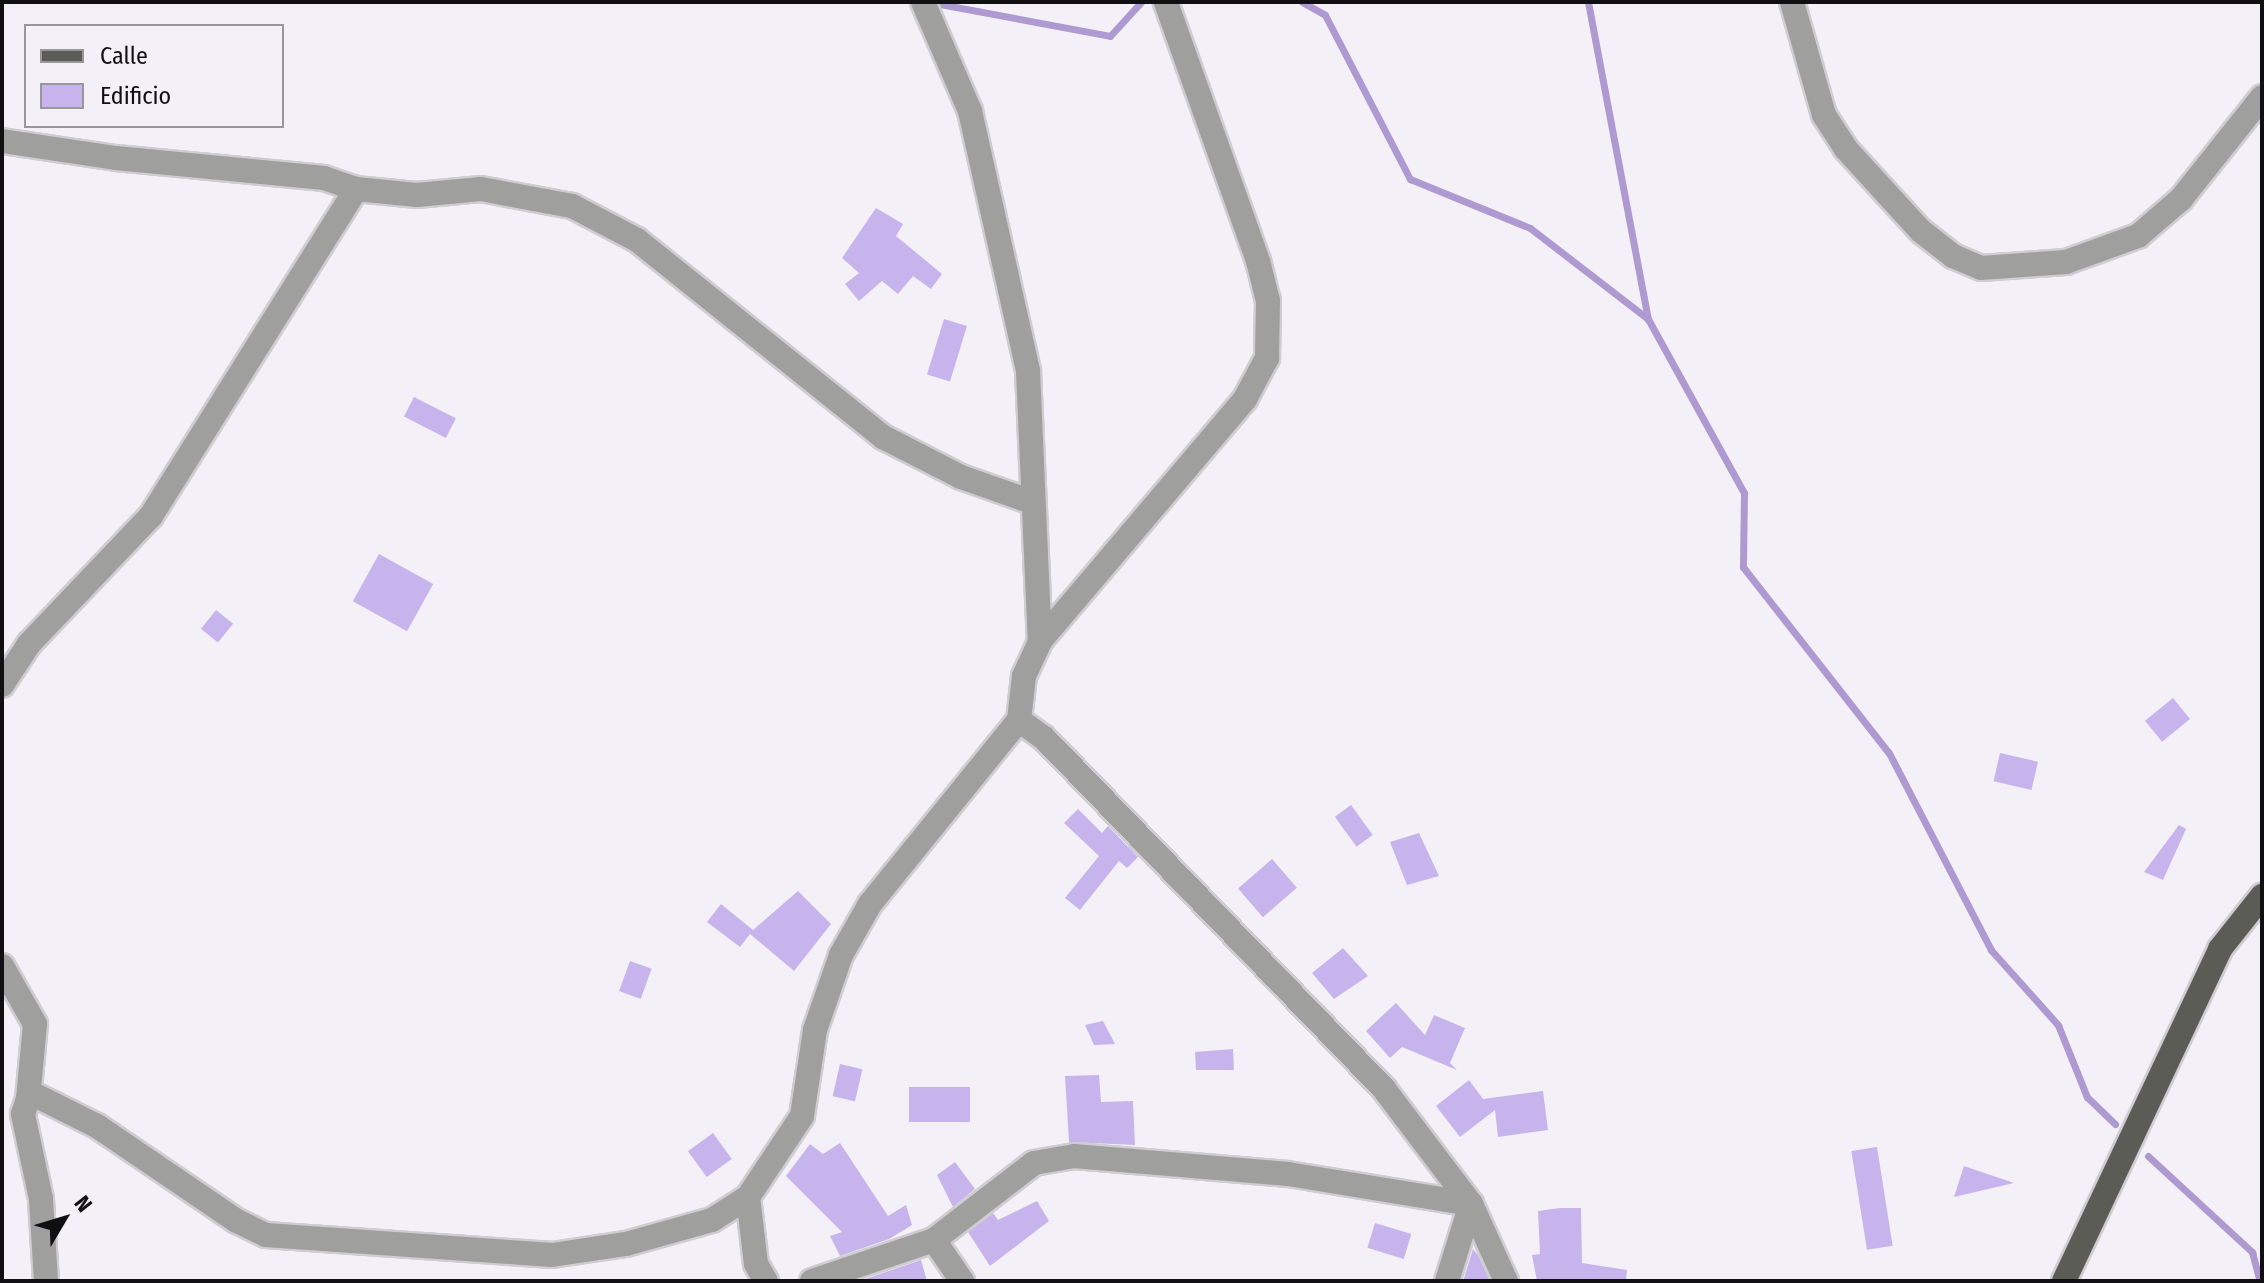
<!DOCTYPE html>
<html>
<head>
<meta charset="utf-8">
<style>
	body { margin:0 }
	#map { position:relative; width:2264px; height:1283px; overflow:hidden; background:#f3f1f7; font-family:"Fira Sans Condensed",sans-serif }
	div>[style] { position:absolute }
	.stream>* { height:7px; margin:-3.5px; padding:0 3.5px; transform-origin:3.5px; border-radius:3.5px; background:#ae9ad1 }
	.building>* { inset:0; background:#c8b4ec; transform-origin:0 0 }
	.roads { filter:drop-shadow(2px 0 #cfcdd2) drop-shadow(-2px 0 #cfcdd2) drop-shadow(0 2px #cfcdd2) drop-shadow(0 -2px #cfcdd2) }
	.minor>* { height:24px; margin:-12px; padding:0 12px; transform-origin:12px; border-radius:12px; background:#9f9f9d }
	.major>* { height:24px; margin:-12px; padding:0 12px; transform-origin:12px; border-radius:12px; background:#5c5c57 }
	span { translate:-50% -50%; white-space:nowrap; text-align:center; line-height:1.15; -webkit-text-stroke:6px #f3f1f7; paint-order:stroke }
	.frame { position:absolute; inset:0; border:4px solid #100f11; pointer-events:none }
	.legend { position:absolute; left:24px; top:24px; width:260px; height:104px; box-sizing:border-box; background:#f3f1f7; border:2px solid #98979b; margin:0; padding:10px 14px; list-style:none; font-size:24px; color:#100f11 }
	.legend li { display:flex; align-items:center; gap:16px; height:40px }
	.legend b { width:40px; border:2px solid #98979b }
	.north { position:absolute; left:24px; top:1179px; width:80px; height:80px; -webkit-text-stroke:6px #f3f1f7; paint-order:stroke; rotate:52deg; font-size:22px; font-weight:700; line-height:32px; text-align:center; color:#100f11 }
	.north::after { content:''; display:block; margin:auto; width:28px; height:36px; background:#100f11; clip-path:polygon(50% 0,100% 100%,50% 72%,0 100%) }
</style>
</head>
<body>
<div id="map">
	<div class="stream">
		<div style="left:929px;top:2px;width:184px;rotate:10.6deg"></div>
		<div style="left:1110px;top:36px;width:46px;rotate:-47.6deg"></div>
		<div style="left:1302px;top:2px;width:26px;rotate:29deg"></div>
		<div style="left:1325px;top:15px;width:185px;rotate:62.6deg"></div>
		<div style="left:1410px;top:179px;width:130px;rotate:22.2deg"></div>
		<div style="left:1530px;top:228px;width:149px;rotate:37.6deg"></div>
		<div style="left:1588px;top:2px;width:323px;rotate:79.3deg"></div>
		<div style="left:1648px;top:319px;width:199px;rotate:61.1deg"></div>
		<div style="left:1744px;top:493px;width:74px;rotate:90.8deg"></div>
		<div style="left:1743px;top:567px;width:236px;rotate:51.9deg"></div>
		<div style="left:1889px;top:753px;width:222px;rotate:62.6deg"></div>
		<div style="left:1991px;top:950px;width:101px;rotate:48.2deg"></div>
		<div style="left:2058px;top:1025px;width:78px;rotate:68.1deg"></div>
		<div style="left:2087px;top:1097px;width:39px;rotate:44deg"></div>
		<div style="left:2148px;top:1156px;width:142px;rotate:42.7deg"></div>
		<div style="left:2252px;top:1252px;width:30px;rotate:75deg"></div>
	</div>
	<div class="building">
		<div style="clip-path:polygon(876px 208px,903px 224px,896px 236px,942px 274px,931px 289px,913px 276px,898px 294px,882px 281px,859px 301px,845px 284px,859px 273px,842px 258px)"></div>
		<div style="left:944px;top:319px;width:24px;height:58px;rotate:17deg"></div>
		<div style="left:414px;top:397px;width:47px;height:22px;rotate:27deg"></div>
		<div style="left:379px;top:554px;width:62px;height:54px;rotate:29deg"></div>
		<div style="left:216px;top:610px;width:22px;height:24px;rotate:39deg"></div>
		<div style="left:2173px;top:698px;width:27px;height:36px;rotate:51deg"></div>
		<div style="left:2000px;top:753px;width:39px;height:29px;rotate:13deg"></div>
		<div style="left:1351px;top:805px;width:37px;height:20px;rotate:54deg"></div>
		<div style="clip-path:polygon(1078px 809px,1102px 833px,1108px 826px,1138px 857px,1127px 868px,1119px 861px,1080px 910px,1065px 898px,1099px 856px,1064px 823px)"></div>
		<div style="clip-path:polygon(2179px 825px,2186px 829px,2163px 880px,2144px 872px)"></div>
		<div style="clip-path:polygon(1419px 833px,1439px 876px,1407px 885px,1390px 842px)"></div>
		<div style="left:1272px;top:859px;width:38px;height:45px;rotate:49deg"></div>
		<div style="clip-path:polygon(798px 891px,831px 924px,794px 971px,750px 934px,740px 947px,707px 922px,721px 904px,753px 930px)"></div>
		<div style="clip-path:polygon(1343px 948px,1368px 976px,1334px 999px,1312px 973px)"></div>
		<div style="left:630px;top:961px;width:23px;height:32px;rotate:20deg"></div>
		<div style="clip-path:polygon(1396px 1003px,1425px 1035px,1434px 1015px,1465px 1028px,1450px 1063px,1457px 1070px,1402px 1047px,1390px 1058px,1366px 1031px)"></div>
		<div style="clip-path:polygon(1103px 1021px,1115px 1044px,1094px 1045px,1085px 1025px)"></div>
		<div style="clip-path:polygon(1233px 1049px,1234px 1070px,1196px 1070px,1195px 1052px)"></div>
		<div style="left:840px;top:1064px;width:23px;height:33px;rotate:13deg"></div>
		<div style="clip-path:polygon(1099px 1075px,1101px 1102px,1133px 1101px,1135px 1145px,1069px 1142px,1065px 1076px)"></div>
		<div style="clip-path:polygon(1469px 1080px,1483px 1099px,1543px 1091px,1548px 1130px,1498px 1137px,1495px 1110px,1460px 1137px,1436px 1106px)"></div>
		<div style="left:970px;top:1087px;width:35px;height:61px;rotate:90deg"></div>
		<div style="left:713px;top:1133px;width:32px;height:31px;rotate:54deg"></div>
		<div style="clip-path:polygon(840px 1143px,888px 1216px,906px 1205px,912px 1225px,889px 1239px,840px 1256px,830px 1236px,842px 1232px,786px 1176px,810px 1144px,823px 1154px)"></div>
		<div style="left:1877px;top:1147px;width:100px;height:26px;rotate:81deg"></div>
		<div style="clip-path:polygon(955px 1162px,975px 1189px,953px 1207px,937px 1175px)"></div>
		<div style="clip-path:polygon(1964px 1166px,2014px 1183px,1954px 1197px)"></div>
		<div style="clip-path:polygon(1037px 1201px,1049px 1221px,990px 1266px,968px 1232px,993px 1213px,998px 1220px)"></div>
		<div style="clip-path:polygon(1560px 1208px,1581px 1208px,1582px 1263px,1627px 1270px,1626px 1281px,1537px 1281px,1532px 1255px,1540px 1254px,1538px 1211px)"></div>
		<div style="left:1375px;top:1223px;width:38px;height:26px;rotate:17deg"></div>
		<div style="clip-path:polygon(1473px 1249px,1478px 1255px,1490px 1281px,1463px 1281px)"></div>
		<div style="clip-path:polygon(921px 1260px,927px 1281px,865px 1281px,865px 1279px)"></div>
	</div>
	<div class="roads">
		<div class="minor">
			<div style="left:923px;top:2px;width:119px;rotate:66.7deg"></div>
			<div style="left:970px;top:111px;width:266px;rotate:77.4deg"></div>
			<div style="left:1028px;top:371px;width:270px;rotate:87.5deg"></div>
			<div style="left:1792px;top:2px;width:117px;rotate:74.2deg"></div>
			<div style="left:1824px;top:115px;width:40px;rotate:57.1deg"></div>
			<div style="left:1846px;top:149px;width:111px;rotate:47.6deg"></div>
			<div style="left:1921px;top:231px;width:41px;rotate:38deg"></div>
			<div style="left:1953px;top:256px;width:30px;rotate:23deg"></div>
			<div style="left:1981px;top:268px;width:85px;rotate:-4deg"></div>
			<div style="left:2066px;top:262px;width:77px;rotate:-19.9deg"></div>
			<div style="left:2138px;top:236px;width:57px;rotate:-40.7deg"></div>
			<div style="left:2181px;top:199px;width:130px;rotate:-51.5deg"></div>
			<div style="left:2px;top:141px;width:115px;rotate:8.5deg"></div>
			<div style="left:116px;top:158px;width:209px;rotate:5.5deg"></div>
			<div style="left:324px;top:178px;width:34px;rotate:19deg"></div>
			<div style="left:356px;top:189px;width:61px;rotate:5.6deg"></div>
			<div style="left:417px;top:195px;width:64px;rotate:-5.4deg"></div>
			<div style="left:481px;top:189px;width:93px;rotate:10.6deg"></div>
			<div style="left:572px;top:206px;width:73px;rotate:27.6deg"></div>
			<div style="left:637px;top:240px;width:315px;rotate:38.7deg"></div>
			<div style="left:883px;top:437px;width:88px;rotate:27.1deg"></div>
			<div style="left:961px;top:477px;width:75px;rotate:19.4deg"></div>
			<div style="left:2px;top:685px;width:49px;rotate:-56.6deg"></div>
			<div style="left:29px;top:644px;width:177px;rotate:-46.4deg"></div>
			<div style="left:151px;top:516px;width:386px;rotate:-57.9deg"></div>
			<div style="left:1019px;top:720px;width:31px;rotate:36deg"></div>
			<div style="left:1044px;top:738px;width:489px;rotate:45.9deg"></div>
			<div style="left:1384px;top:1089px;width:144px;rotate:52.9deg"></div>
			<div style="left:1471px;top:1204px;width:85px;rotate:65.6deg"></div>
			<div style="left:2px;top:966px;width:67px;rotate:60.4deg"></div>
			<div style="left:35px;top:1024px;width:75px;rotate:95.3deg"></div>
			<div style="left:748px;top:1197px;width:67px;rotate:83.2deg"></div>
			<div style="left:756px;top:1264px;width:20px;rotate:60deg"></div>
			<div style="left:934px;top:1240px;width:126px;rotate:-37.6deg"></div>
			<div style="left:1034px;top:1163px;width:41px;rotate:-9.9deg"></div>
			<div style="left:1074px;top:1156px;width:215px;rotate:4.8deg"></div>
			<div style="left:1288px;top:1174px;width:185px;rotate:9.3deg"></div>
			<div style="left:1471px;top:1204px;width:81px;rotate:107.3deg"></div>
			<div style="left:46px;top:1281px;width:82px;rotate:-93.5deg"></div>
			<div style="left:41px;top:1199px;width:87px;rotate:-102deg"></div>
			<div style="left:23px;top:1114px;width:16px;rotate:-72deg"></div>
			<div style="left:28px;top:1099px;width:9px;rotate:-18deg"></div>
			<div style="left:37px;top:1096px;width:67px;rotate:26.6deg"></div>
			<div style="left:97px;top:1126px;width:169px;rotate:34.2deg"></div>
			<div style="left:237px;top:1221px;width:32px;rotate:26deg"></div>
			<div style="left:266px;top:1235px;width:287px;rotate:4deg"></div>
			<div style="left:552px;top:1255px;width:75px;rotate:-8.5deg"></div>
			<div style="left:626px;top:1244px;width:89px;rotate:-15.6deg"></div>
			<div style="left:712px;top:1220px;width:43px;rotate:-32.6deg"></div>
			<div style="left:748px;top:1197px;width:97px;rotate:-56.3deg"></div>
			<div style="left:802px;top:1116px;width:87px;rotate:-81.4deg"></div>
			<div style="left:815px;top:1030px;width:79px;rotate:-70.9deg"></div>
			<div style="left:841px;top:955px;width:59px;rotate:-60.4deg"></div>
			<div style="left:870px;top:904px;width:237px;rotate:-51deg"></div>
			<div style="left:1019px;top:720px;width:44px;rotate:-83.5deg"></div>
			<div style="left:1024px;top:676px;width:38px;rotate:-65deg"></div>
			<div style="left:1040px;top:641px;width:317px;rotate:-49.7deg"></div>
			<div style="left:1245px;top:399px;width:47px;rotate:-61.8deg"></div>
			<div style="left:1267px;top:358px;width:57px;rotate:-89deg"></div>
			<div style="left:1268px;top:301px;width:41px;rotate:-104deg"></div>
			<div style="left:1258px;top:261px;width:275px;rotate:-109.6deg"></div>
			<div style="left:812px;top:1281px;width:129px;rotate:-18.6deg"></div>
			<div style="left:934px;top:1240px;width:50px;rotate:55.7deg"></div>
		</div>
		<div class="major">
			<div style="left:2064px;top:1281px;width:367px;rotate:-64.8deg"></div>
			<div style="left:2220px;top:949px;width:68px;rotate:-51.6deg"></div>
		</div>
	</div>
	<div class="frame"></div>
	<ul class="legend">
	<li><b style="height:10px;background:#5c5c57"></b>Calle</li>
	<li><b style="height:22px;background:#c8b4ec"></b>Edificio</li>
	</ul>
	<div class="north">N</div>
</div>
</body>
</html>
